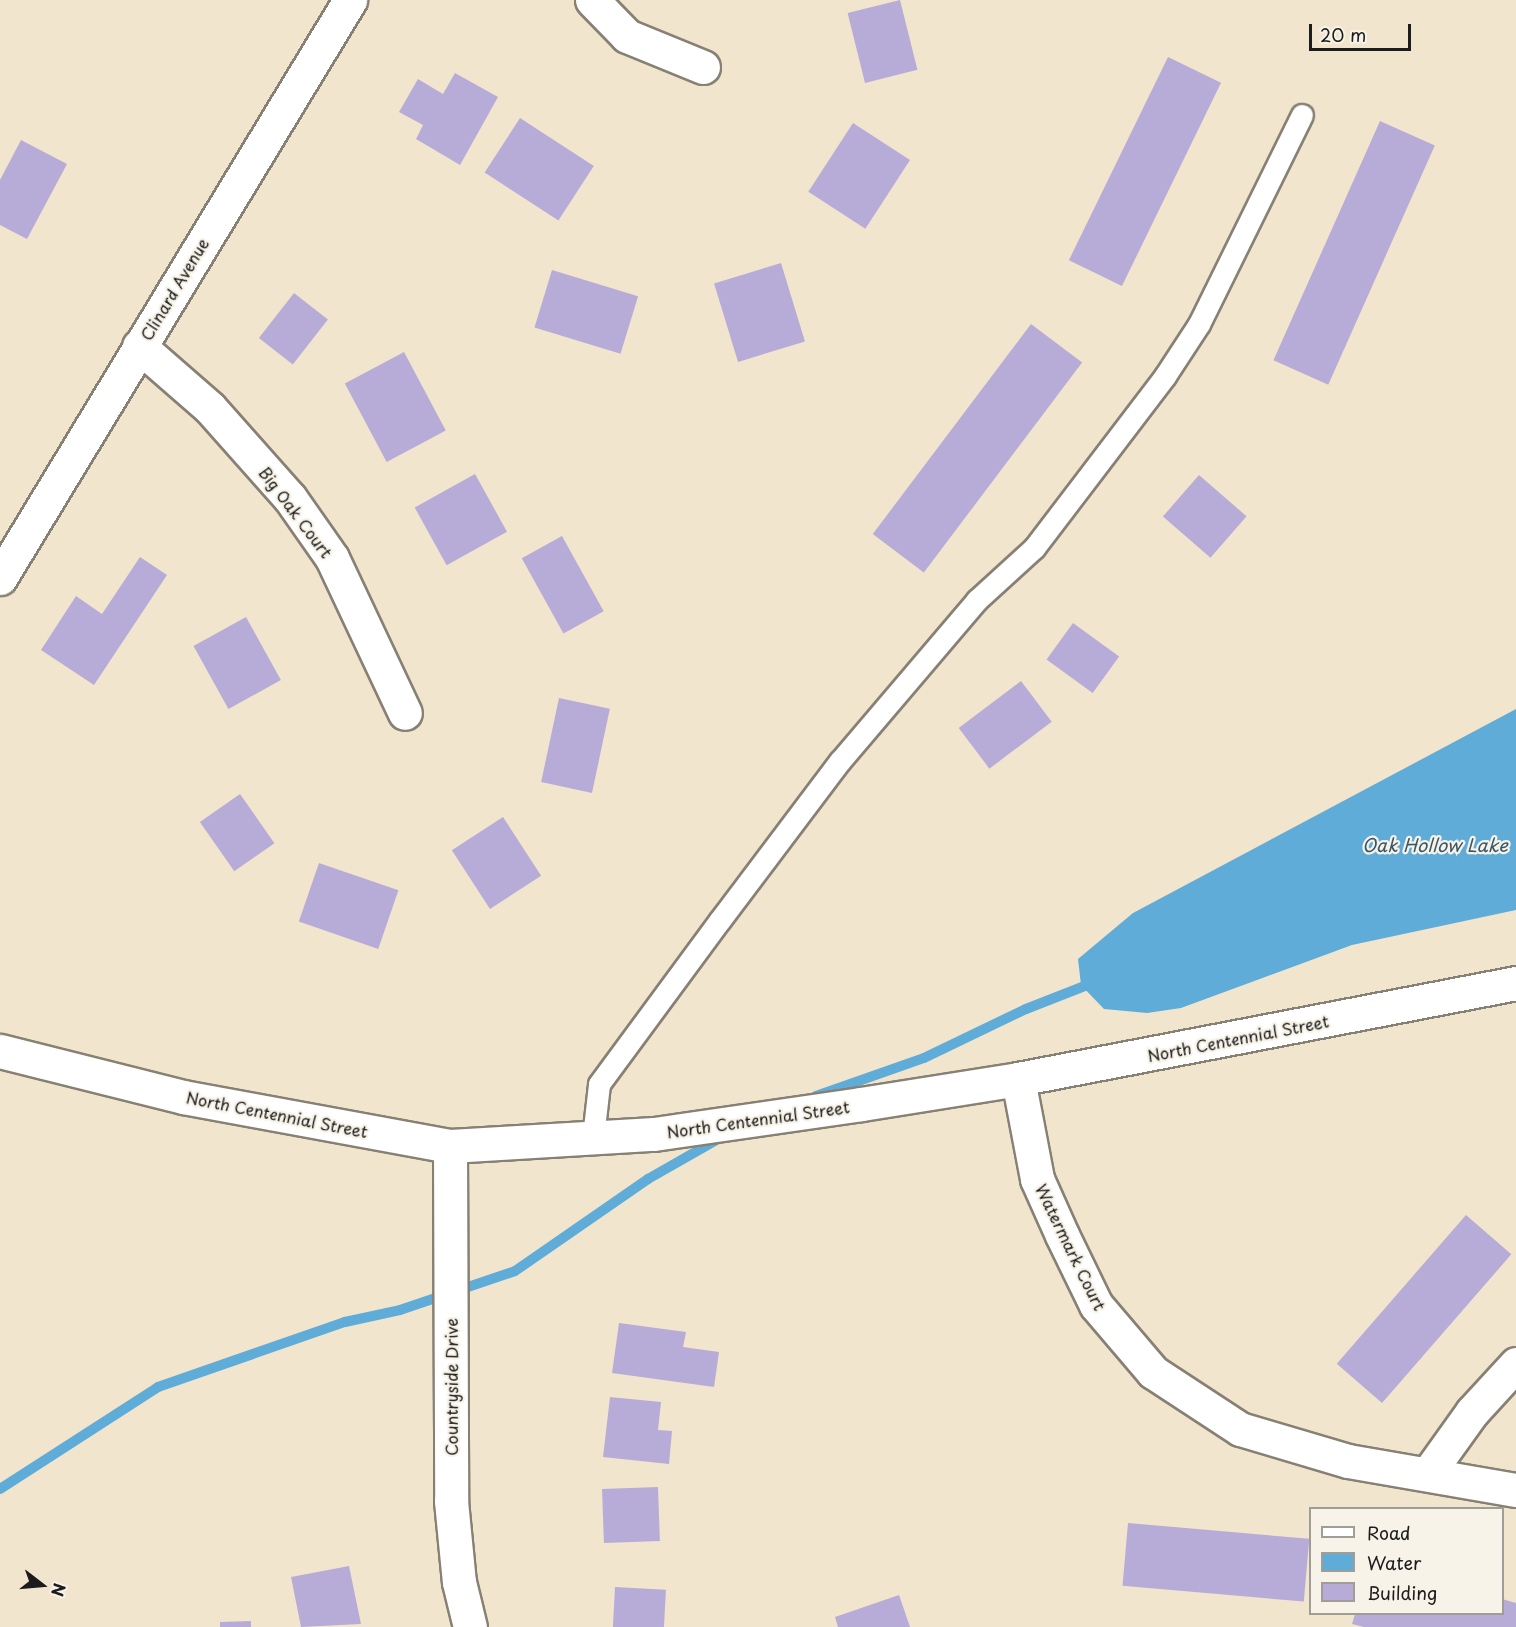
<!DOCTYPE html>
<html>
<head>
<meta charset="utf-8">
<style>
	body { margin:0 }
	#map { position:relative; width:1516px; height:1627px; overflow:hidden; background:#f2e5cd; font-family:"Playpen Sans",sans-serif }
	div>[style] { position:absolute }
	.water>* { inset:0; background:#60acd9 }
	.stream>* { height:10px; margin:-5px; padding:0 5px; transform-origin:5px; border-radius:5px; background:#60acd9 }
	.building>* { inset:0; background:#b7acd8; transform-origin:0 0 }
	.roads { filter:drop-shadow(2px 0 #878074) drop-shadow(-2px 0 #878074) drop-shadow(0 2px #878074) drop-shadow(0 -2px #878074) }
	.service>* { height:21px; margin:-10.5px; padding:0 10.5px; transform-origin:10.5px; border-radius:10.5px; background:#fff }
	.minor>* { height:33px; margin:-16.5px; padding:0 16.5px; transform-origin:16.5px; border-radius:16.5px; background:#fff }
	.tertiary>* { height:33px; margin:-16.5px; padding:0 16.5px; transform-origin:16.5px; border-radius:16.5px; background:#fff }
	span { translate:-50% -50%; white-space:nowrap; text-align:center; line-height:1.15; -webkit-text-stroke:4.5px #f7f3e8; paint-order:stroke }
	.street-label { font-size:16px; color:#1c1c1c }
	.water-label { font-size:18px; color:#375668; font-style:italic }
	.legend { position:absolute; left:1309px; top:1507px; width:195px; height:108px; box-sizing:border-box; background:#f7f3e8; border:2px solid #9f9d96; margin:0; padding:8px 10px; list-style:none; font-size:18px; color:#1c1c1c }
	.legend li { display:flex; align-items:center; gap:12px; height:30px }
	.legend b { width:30px; border:2px solid #9f9d96 }
	.north { position:absolute; left:12px; top:1555px; width:60px; height:60px; -webkit-text-stroke:4px #f7f3e8; paint-order:stroke; rotate:106deg; font-size:16px; font-weight:700; line-height:24px; text-align:center; color:#1c1c1c }
	.north::after { content:''; display:block; margin:auto; width:21px; height:27px; background:#1c1c1c; clip-path:polygon(50% 0,100% 100%,50% 72%,0 100%) }
	.scale { position:absolute; left:1309px; top:24px; width:102px; height:27px; box-sizing:border-box; border:3px solid #1c1c1c; border-top:0; padding-left:8px; font-size:18px; line-height:21px; white-space:nowrap; color:#1c1c1c; -webkit-text-stroke:4px #f7f3e8; paint-order:stroke }
</style>
</head>
<body>
<div id="map">
	<div class="water">
		<div style="clip-path:polygon(1516px 709px,1516px 910px,1352px 945px,1181px 1008px,1147px 1013px,1104px 1009px,1081px 985px,1078px 959px,1133px 913px)"></div>
	</div>
	<div class="stream">
		<div style="left:816px;top:1096px;width:114px;rotate:-19.4deg"></div>
		<div style="left:924px;top:1058px;width:113px;rotate:-25.7deg"></div>
		<div style="left:1026px;top:1009px;width:74px;rotate:-21.4deg"></div>
		<div style="left:0;top:1489px;width:188px;rotate:-32.8deg"></div>
		<div style="left:158px;top:1387px;width:198px;rotate:-19.2deg"></div>
		<div style="left:345px;top:1322px;width:56px;rotate:-12.3deg"></div>
		<div style="left:400px;top:1310px;width:121px;rotate:-18.7deg"></div>
		<div style="left:515px;top:1271px;width:162px;rotate:-34.7deg"></div>
		<div style="left:648px;top:1179px;width:89px;rotate:-29.7deg"></div>
	</div>
	<div class="building">
		<div style="left:900px;top:0;width:72px;height:54px;rotate:76deg"></div>
		<div style="left:1168px;top:57px;width:59px;height:226px;rotate:26deg"></div>
		<div style="clip-path:polygon(455px 73px,498px 97px,460px 165px,416px 139px,423px 125px,399px 112px,418px 79px,443px 94px)"></div>
		<div style="left:520px;top:118px;width:88px;height:65px;rotate:33deg"></div>
		<div style="left:1380px;top:121px;width:60px;height:262px;rotate:24deg"></div>
		<div style="left:853px;top:123px;width:68px;height:82px;rotate:33deg"></div>
		<div style="clip-path:polygon(21px 140px,67px 164px,27px 239px,0 225px,0 180px)"></div>
		<div style="left:781px;top:263px;width:82px;height:70px;rotate:73deg"></div>
		<div style="left:552px;top:270px;width:90px;height:60px;rotate:17deg"></div>
		<div style="left:294px;top:293px;width:43px;height:57px;rotate:38deg"></div>
		<div style="left:1031px;top:324px;width:64px;height:263px;rotate:37deg"></div>
		<div style="left:404px;top:352px;width:89px;height:67px;rotate:62deg"></div>
		<div style="left:475px;top:474px;width:66px;height:69px;rotate:61deg"></div>
		<div style="left:1199px;top:475px;width:63px;height:55px;rotate:41deg"></div>
		<div style="left:562px;top:536px;width:86px;height:46px;rotate:61deg"></div>
		<div style="clip-path:polygon(140px 557px,167px 575px,94px 685px,41px 650px,76px 596px,102px 614px)"></div>
		<div style="left:246px;top:617px;width:72px;height:60px;rotate:61deg"></div>
		<div style="left:1073px;top:623px;width:57px;height:45px;rotate:36deg"></div>
		<div style="left:1021px;top:681px;width:51px;height:78px;rotate:53deg"></div>
		<div style="left:559px;top:698px;width:52px;height:86px;rotate:12deg"></div>
		<div style="left:240px;top:794px;width:60px;height:49px;rotate:55deg"></div>
		<div style="left:503px;top:817px;width:70px;height:61px;rotate:57deg"></div>
		<div style="left:319px;top:863px;width:84px;height:62px;rotate:19deg"></div>
		<div style="left:1466px;top:1215px;width:60px;height:197px;rotate:41deg"></div>
		<div style="clip-path:polygon(619px 1323px,686px 1332px,683px 1347px,719px 1352px,714px 1387px,612px 1373px)"></div>
		<div style="clip-path:polygon(610px 1397px,661px 1402px,658px 1430px,672px 1431px,669px 1464px,603px 1457px)"></div>
		<div style="left:658px;top:1487px;width:54px;height:56px;rotate:88deg"></div>
		<div style="left:1128px;top:1523px;width:182px;height:63px;rotate:5deg"></div>
		<div style="clip-path:polygon(349px 1566px,361px 1624px,301px 1627px,291px 1577px)"></div>
		<div style="left:615px;top:1587px;width:51px;height:40px;rotate:3deg"></div>
		<div style="clip-path:polygon(899px 1595px,910px 1627px,838px 1627px,835px 1617px)"></div>
		<div style="clip-path:polygon(1502px 1599px,1516px 1603px,1516px 1627px,1364px 1627px,1352px 1624px,1355px 1614px,1502px 1614px)"></div>
		<div style="clip-path:polygon(251px 1621px,251px 1627px,220px 1627px,220px 1622px)"></div>
	</div>
	<div class="roads">
		<div class="service">
			<div style="left:593px;top:1137px;width:53px;rotate:-83.5deg"></div>
			<div style="left:599px;top:1084px;width:204px;rotate:-53.6deg"></div>
			<div style="left:720px;top:920px;width:199px;rotate:-53deg"></div>
			<div style="left:840px;top:761px;width:211px;rotate:-49.6deg"></div>
			<div style="left:977px;top:600px;width:77px;rotate:-42.4deg"></div>
			<div style="left:1034px;top:548px;width:216px;rotate:-52.7deg"></div>
			<div style="left:1165px;top:376px;width:62px;rotate:-56.8deg"></div>
			<div style="left:1199px;top:324px;width:233px;rotate:-63.8deg"></div>
		</div>
		<div class="minor">
			<div style="left:592px;top:0;width:50px;rotate:45.8deg"></div>
			<div style="left:627px;top:36px;width:82px;rotate:22.2deg"></div>
			<div style="left:139px;top:346px;width:94px;rotate:41.1deg"></div>
			<div style="left:210px;top:408px;width:120px;rotate:48.4deg"></div>
			<div style="left:290px;top:498px;width:73px;rotate:55deg"></div>
			<div style="left:332px;top:558px;width:171px;rotate:64.8deg"></div>
			<div style="left:0;top:578px;width:676px;rotate:-58.8deg"></div>
			<div style="left:1018px;top:1079px;width:102px;rotate:79.2deg"></div>
			<div style="left:1037px;top:1179px;width:61px;rotate:65.9deg"></div>
			<div style="left:1062px;top:1235px;width:78px;rotate:64.1deg"></div>
			<div style="left:1096px;top:1305px;width:88px;rotate:49.6deg"></div>
			<div style="left:1153px;top:1372px;width:104px;rotate:33.2deg"></div>
			<div style="left:1240px;top:1429px;width:113px;rotate:16.5deg"></div>
			<div style="left:1348px;top:1461px;width:170px;rotate:9.8deg"></div>
			<div style="left:450px;top:1146px;width:355px;rotate:89.8deg"></div>
			<div style="left:451px;top:1501px;width:81px;rotate:84.4deg"></div>
			<div style="left:459px;top:1582px;width:46px;rotate:76.3deg"></div>
			<div style="left:1429px;top:1472px;width:74px;rotate:-54.4deg"></div>
			<div style="left:1472px;top:1412px;width:65px;rotate:-47.5deg"></div>
		</div>
		<div class="tertiary">
			<div style="left:0;top:1051px;width:189px;rotate:14.1deg"></div>
			<div style="left:183px;top:1097px;width:271px;rotate:10.4deg"></div>
			<div style="left:450px;top:1146px;width:204px;rotate:-3.4deg"></div>
			<div style="left:654px;top:1134px;width:209px;rotate:-8.2deg"></div>
			<div style="left:861px;top:1104px;width:159px;rotate:-9deg"></div>
			<div style="left:1018px;top:1079px;width:507px;rotate:-10.91deg"></div>
		</div>
	</div>
	<div class="street-label">
		<span style="left:174px;top:289px;rotate:-59deg">Clinard Avenue</span>
		<span style="left:296px;top:512px;rotate:53deg">Big Oak Court</span>
		<span style="left:1238px;top:1038px;rotate:-11deg">North Centennial Street</span>
		<span style="left:277px;top:1114px;rotate:11deg">North Centennial Street</span>
		<span style="left:758px;top:1119px;rotate:-8deg">North Centennial Street</span>
		<span style="left:1071px;top:1247px;rotate:64deg">Watermark Court</span>
		<span style="left:451px;top:1387px;rotate:-90deg">Countryside Drive</span>
	</div>
	<div class="water-label">
		<span style="left:1435px;top:845px">Oak Hollow Lake</span>
	</div>
	<ul class="legend">
	<li><b style="height:8px;background:#fff"></b>Road</li>
	<li><b style="height:16px;background:#60acd9"></b>Water</li>
	<li><b style="height:16px;background:#b7acd8"></b>Building</li>
	</ul>
	<div class="north">N</div>
	<div class="scale">20 m</div>
</div>
</body>
</html>
